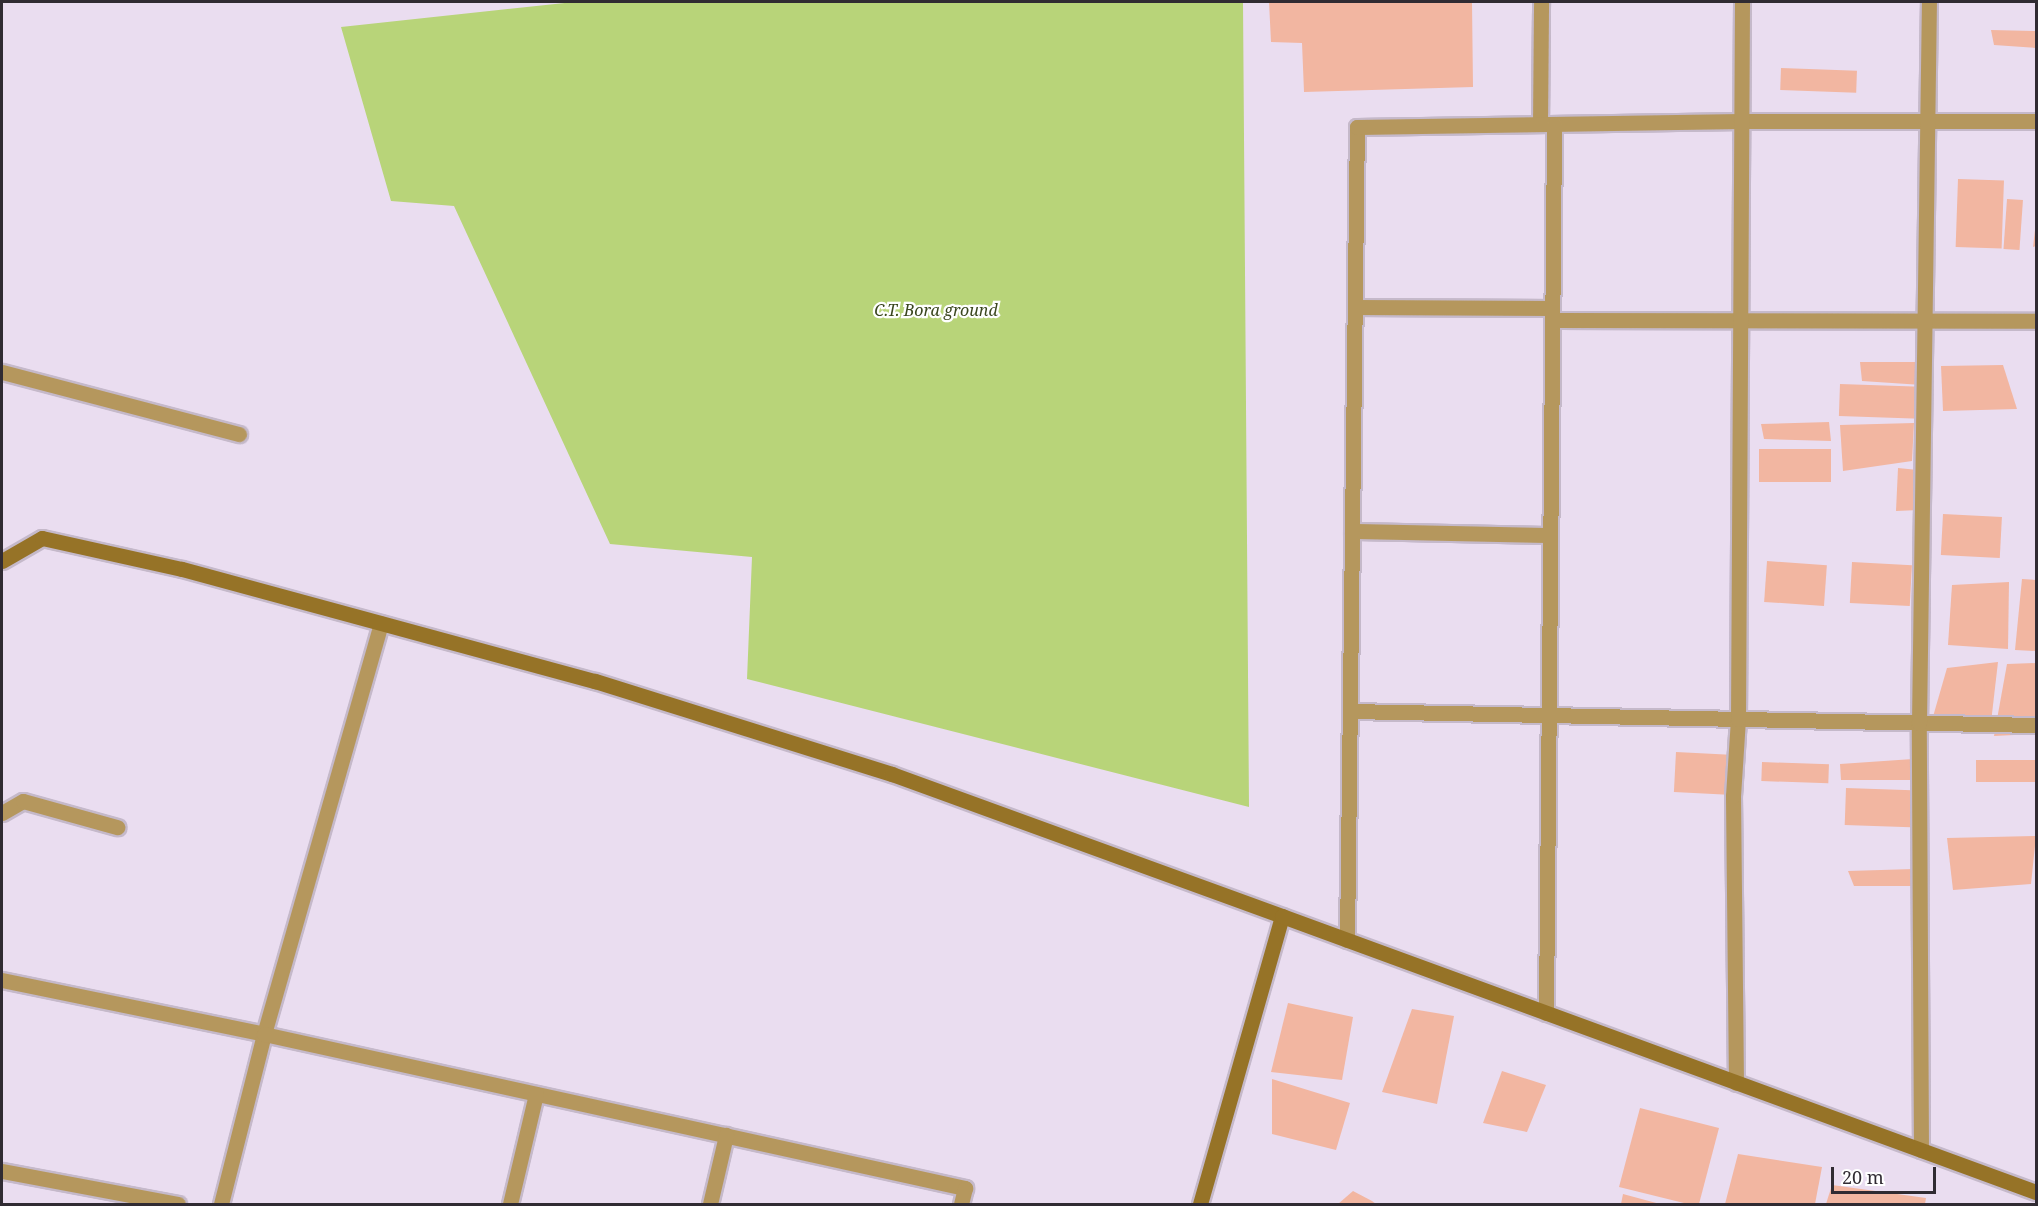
<!DOCTYPE html>
<html>
<head>
<meta charset="utf-8">
<style>
	body { margin:0 }
	#map { position:relative; width:2038px; height:1206px; overflow:hidden; background:#eaddf0; font-family:"Noto Serif",serif }
	div>[style] { position:absolute }
	.green>* { inset:0; background:#b8d479 }
	.building>* { inset:0; background:#f2b6a1; transform-origin:0 0 }
	.roads { filter:drop-shadow(2px 0 #c5b9ca) drop-shadow(-2px 0 #c5b9ca) drop-shadow(0 2px #c5b9ca) drop-shadow(0 -2px #c5b9ca) }
	.lane>* { height:15px; margin:-7.5px; padding:0 7.5px; transform-origin:7.5px; border-radius:7.5px; background:#b5975d }
	.street>* { height:15px; margin:-7.5px; padding:0 7.5px; transform-origin:7.5px; border-radius:7.5px; background:#b5975d }
	.secondary>* { height:15px; margin:-7.5px; padding:0 7.5px; transform-origin:7.5px; border-radius:7.5px; background:#967327 }
	span { translate:-50% -50%; white-space:nowrap; text-align:center; line-height:1.15; -webkit-text-stroke:4.5px #fff; paint-order:stroke }
	.park-label { font-size:16px; color:#3a461e; font-style:italic }
	.frame { position:absolute; inset:0; border:3px solid #302b32; pointer-events:none }
	.scale { position:absolute; left:1831px; top:1167px; width:105px; height:27px; box-sizing:border-box; border:3px solid #302b32; border-top:0; padding-left:8px; font-size:18px; line-height:21px; white-space:nowrap; color:#302b32; -webkit-text-stroke:4px #fff; paint-order:stroke }
</style>
</head>
<body>
<div id="map">
	<div class="green">
		<div style="clip-path:polygon(574px 2px,1243px 2px,1249px 807px,747px 679px,752px 557px,610px 544px,454px 206px,391px 201px,341px 27px)"></div>
	</div>
	<div class="building">
		<div style="clip-path:polygon(1269px 2px,1472px 2px,1473px 87px,1304px 92px,1302px 43px,1271px 42px)"></div>
		<div style="clip-path:polygon(1991px 30px,2036px 31px,2036px 48px,1994px 45px)"></div>
		<div style="left:1781px;top:68px;width:76px;height:22px;rotate:2deg"></div>
		<div style="left:1958px;top:179px;width:46px;height:68px;rotate:2deg"></div>
		<div style="left:2007px;top:199px;width:16px;height:50px;rotate:4deg"></div>
		<div style="clip-path:polygon(2035px 230px,2036px 246px,2033px 247px)"></div>
		<div style="clip-path:polygon(1860px 362px,1919px 362px,1922px 385px,1862px 381px)"></div>
		<div style="clip-path:polygon(2003px 365px,2017px 409px,1943px 411px,1941px 366px)"></div>
		<div style="left:1840px;top:384px;width:81px;height:32px;rotate:2deg"></div>
		<div style="clip-path:polygon(1829px 422px,1831px 441px,1764px 439px,1761px 424px)"></div>
		<div style="clip-path:polygon(1914px 423px,1912px 461px,1843px 471px,1840px 425px)"></div>
		<div style="left:1759px;top:449px;width:72px;height:33px"></div>
		<div style="clip-path:polygon(1898px 468px,1918px 470px,1919px 510px,1896px 511px)"></div>
		<div style="left:1943px;top:514px;width:59px;height:41px;rotate:3deg"></div>
		<div style="left:1767px;top:561px;width:60px;height:41px;rotate:4deg"></div>
		<div style="left:1852px;top:562px;width:60px;height:41px;rotate:3deg"></div>
		<div style="clip-path:polygon(2022px 579px,2036px 580px,2036px 651px,2015px 650px)"></div>
		<div style="clip-path:polygon(2009px 582px,2008px 649px,1948px 645px,1952px 585px)"></div>
		<div style="clip-path:polygon(1998px 662px,1990px 731px,1930px 727px,1947px 668px)"></div>
		<div style="clip-path:polygon(2036px 663px,2036px 734px,1994px 736px,2007px 664px)"></div>
		<div style="left:1676px;top:752px;width:59px;height:40px;rotate:3deg"></div>
		<div style="clip-path:polygon(1913px 759px,1911px 780px,1841px 780px,1840px 764px)"></div>
		<div style="left:2036px;top:760px;width:22px;height:60px;rotate:90deg"></div>
		<div style="left:1762px;top:762px;width:67px;height:19px;rotate:2deg"></div>
		<div style="left:1846px;top:788px;width:66px;height:37px;rotate:2deg"></div>
		<div style="clip-path:polygon(2036px 836px,2031px 884px,1953px 890px,1947px 838px)"></div>
		<div style="clip-path:polygon(1914px 869px,1911px 886px,1854px 886px,1848px 871px)"></div>
		<div style="clip-path:polygon(1288px 1003px,1353px 1017px,1342px 1080px,1271px 1072px)"></div>
		<div style="clip-path:polygon(1412px 1009px,1454px 1016px,1437px 1104px,1382px 1092px)"></div>
		<div style="clip-path:polygon(1502px 1071px,1546px 1085px,1527px 1132px,1483px 1123px)"></div>
		<div style="clip-path:polygon(1272px 1079px,1350px 1103px,1336px 1150px,1272px 1134px)"></div>
		<div style="clip-path:polygon(1640px 1108px,1719px 1128px,1699px 1204px,1688px 1204px,1619px 1187px)"></div>
		<div style="clip-path:polygon(1738px 1154px,1822px 1167px,1815px 1204px,1725px 1204px)"></div>
		<div style="clip-path:polygon(1832px 1185px,1926px 1198px,1925px 1204px,1826px 1204px)"></div>
		<div style="clip-path:polygon(1353px 1191px,1372px 1201px,1376px 1204px,1338px 1204px)"></div>
		<div style="clip-path:polygon(1623px 1194px,1660px 1204px,1621px 1204px)"></div>
	</div>
	<div class="roads">
		<div class="lane">
			<div style="left:2px;top:372px;width:245px;rotate:14.7deg"></div>
			<div style="left:2px;top:813px;width:24px;rotate:-30deg"></div>
			<div style="left:23px;top:801px;width:98px;rotate:15.5deg"></div>
			<div style="left:2px;top:980px;width:268px;rotate:11.6deg"></div>
			<div style="left:264px;top:1034px;width:427px;rotate:-74.1deg"></div>
			<div style="left:2px;top:1171px;width:179px;rotate:10.6deg"></div>
			<div style="left:221px;top:1204px;width:175px;rotate:-75.8deg"></div>
			<div style="left:264px;top:1034px;width:718px;rotate:12.39deg"></div>
			<div style="left:965px;top:1188px;width:16px;rotate:104deg"></div>
			<div style="left:510px;top:1204px;width:113px;rotate:-76.7deg"></div>
			<div style="left:710px;top:1204px;width:71px;rotate:-76.9deg"></div>
		</div>
		<div class="street">
			<div style="left:1540px;top:124px;width:122px;rotate:-89.5deg"></div>
			<div style="left:1355px;top:307px;width:197px;rotate:0.3deg"></div>
			<div style="left:1552px;top:320px;width:484px;rotate:0.1deg"></div>
			<div style="left:1352px;top:531px;width:198px;rotate:1.2deg"></div>
			<div style="left:1350px;top:711px;width:686px;rotate:1.17deg"></div>
			<div style="left:1347px;top:940px;width:813px;rotate:-89.3deg"></div>
			<div style="left:1357px;top:127px;width:384px;rotate:-0.9deg"></div>
			<div style="left:1741px;top:121px;width:295px"></div>
			<div style="left:1546px;top:1013px;width:889px;rotate:-89.48deg"></div>
			<div style="left:1736px;top:1083px;width:287px;rotate:-90.6deg"></div>
			<div style="left:1733px;top:796px;width:77px;rotate:-86.3deg"></div>
			<div style="left:1738px;top:719px;width:717px;rotate:-89.68deg"></div>
			<div style="left:1921px;top:1150px;width:427px;rotate:-90.3deg"></div>
			<div style="left:1919px;top:723px;width:721px;rotate:-89.21deg"></div>
		</div>
		<div class="secondary">
			<div style="left:2px;top:561px;width:46px;rotate:-29.9deg"></div>
			<div style="left:42px;top:538px;width:143px;rotate:12.5deg"></div>
			<div style="left:182px;top:569px;width:428px;rotate:15.2deg"></div>
			<div style="left:595px;top:681px;width:311px;rotate:17.4deg"></div>
			<div style="left:892px;top:774px;width:415px;rotate:20deg"></div>
			<div style="left:1200px;top:1204px;width:299px;rotate:-74.1deg"></div>
			<div style="left:1282px;top:916px;width:803px;rotate:20.11deg"></div>
		</div>
	</div>
	<div class="park-label">
		<span style="left:936px;top:310px">C.T. Bora ground</span>
	</div>
	<div class="frame"></div>
	<div class="scale">20 m</div>
</div>
</body>
</html>
